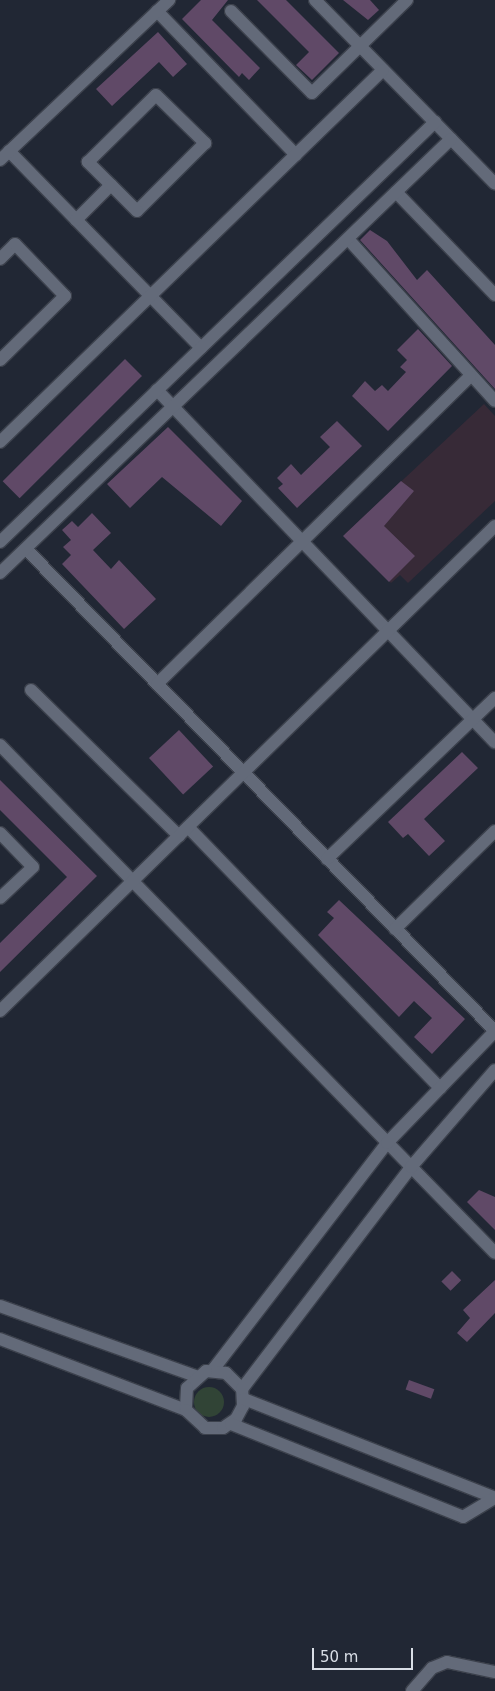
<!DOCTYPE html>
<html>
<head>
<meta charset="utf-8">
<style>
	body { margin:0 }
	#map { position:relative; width:495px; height:1691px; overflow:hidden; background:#212734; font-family:"DejaVu Sans",sans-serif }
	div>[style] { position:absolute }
	.education>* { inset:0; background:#372a37 }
	.green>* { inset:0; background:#314436 }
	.round { border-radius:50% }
	.building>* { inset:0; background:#604967; transform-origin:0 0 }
	.roads { filter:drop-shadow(1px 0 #3c414c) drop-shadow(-1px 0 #3c414c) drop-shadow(0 1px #3c414c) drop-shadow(0 -1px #3c414c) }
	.minor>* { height:12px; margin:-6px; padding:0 6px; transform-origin:6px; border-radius:6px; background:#636a79 }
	span { translate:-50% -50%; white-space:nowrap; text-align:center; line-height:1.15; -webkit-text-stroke:4px #212734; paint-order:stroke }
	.scale { position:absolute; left:312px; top:1648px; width:101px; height:22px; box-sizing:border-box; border:2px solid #d9dee6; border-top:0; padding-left:6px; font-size:15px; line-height:18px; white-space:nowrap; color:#d9dee6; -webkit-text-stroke:4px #212734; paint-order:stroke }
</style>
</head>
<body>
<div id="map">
	<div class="education">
		<div style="clip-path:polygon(484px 404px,495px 416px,495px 501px,408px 583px,400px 575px,391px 583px,345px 534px)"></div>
	</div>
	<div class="green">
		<div class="round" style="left:194px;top:1387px;width:30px;height:30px"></div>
	</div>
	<div class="building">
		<div style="clip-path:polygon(201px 0,228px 0,212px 20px,260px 68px,249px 80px,242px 73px,239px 77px,182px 19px)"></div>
		<div style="clip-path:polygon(257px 0,286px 0,339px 53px,312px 80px,296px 65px,309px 52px)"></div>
		<div style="clip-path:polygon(343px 0,370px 0,379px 10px,368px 20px)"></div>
		<div style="clip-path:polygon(158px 32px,187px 64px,173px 77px,159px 62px,112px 106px,96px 89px)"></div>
		<div style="clip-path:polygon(370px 230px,387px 241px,417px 280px,427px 270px,495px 345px,495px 389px,360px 240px)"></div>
		<div style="clip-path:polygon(418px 329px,452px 366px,388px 431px,352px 396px,365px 381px,375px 391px,382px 385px,388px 391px,406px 372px,400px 367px,407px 360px,397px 350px)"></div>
		<div style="left:125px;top:359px;width:24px;height:173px;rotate:45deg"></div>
		<div style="clip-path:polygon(337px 421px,362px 446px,297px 508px,278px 488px,283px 484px,277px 478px,291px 464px,301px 475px,330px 447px,320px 437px)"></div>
		<div style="clip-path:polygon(168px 427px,242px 501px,221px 526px,162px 477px,130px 508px,107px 484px)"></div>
		<div style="clip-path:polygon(401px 481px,414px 491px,384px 526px,415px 556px,389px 582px,343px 536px)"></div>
		<div style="clip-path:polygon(92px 513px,111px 533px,93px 550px,111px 569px,119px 560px,156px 599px,124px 629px,62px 564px,71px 555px,63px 547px,71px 540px,62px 530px,72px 521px,78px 527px)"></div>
		<div style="left:179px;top:730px;width:50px;height:41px;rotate:47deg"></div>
		<div style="clip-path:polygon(462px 752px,478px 768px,424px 819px,445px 841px,429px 856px,408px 834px,403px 838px,388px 822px)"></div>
		<div style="clip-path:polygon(0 780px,97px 876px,0 972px,0 943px,67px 877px,0 810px)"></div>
		<div style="clip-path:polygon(339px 900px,465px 1019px,432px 1054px,414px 1037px,432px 1018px,414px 1001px,399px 1017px,318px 935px,334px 918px,327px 912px)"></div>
		<div style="clip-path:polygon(479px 1190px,495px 1197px,495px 1230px,467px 1202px)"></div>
		<div style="left:452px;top:1271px;width:13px;height:15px;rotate:45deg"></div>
		<div style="clip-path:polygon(495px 1280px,495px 1313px,467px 1342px,457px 1333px,470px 1318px,463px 1310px)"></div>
		<div style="left:409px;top:1380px;width:27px;height:10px;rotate:20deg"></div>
	</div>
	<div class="roads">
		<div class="minor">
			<div style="left:315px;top:0;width:257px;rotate:45.6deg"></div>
			<div style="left:157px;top:11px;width:200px;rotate:46deg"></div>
			<div style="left:231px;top:11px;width:115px;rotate:45.4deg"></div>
			<div style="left:312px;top:93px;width:133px;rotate:-44.4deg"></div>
			<div style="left:9px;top:151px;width:275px;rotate:45.7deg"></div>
			<div style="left:0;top:160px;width:233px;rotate:-43.4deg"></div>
			<div style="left:396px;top:192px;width:143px;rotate:46.1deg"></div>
			<div style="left:76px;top:220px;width:49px;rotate:-45deg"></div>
			<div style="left:111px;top:185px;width:33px;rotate:-135deg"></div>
			<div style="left:88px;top:162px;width:95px;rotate:-44.6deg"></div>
			<div style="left:156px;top:95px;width:69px;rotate:44.4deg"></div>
			<div style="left:205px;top:143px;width:96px;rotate:135deg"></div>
			<div style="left:137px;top:211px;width:37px;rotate:-135deg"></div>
			<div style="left:349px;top:240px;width:217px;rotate:47.8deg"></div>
			<div style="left:0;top:259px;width:21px;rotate:-45deg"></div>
			<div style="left:15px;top:244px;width:72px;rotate:46.1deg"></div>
			<div style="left:65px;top:296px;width:91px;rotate:135.4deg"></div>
			<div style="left:157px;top:390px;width:488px;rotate:46.2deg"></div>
			<div style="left:0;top:442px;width:534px;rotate:-44.17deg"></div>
			<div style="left:0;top:542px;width:605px;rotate:-43.99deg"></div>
			<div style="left:26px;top:549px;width:673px;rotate:45.78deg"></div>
			<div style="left:0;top:573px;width:626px;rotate:-43.9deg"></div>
			<div style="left:157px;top:684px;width:439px;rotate:-44.5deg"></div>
			<div style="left:31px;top:690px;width:208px;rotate:44.6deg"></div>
			<div style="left:0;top:745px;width:709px;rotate:45.74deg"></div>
			<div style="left:188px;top:827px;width:363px;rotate:46deg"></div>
			<div style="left:0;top:833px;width:47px;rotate:45.9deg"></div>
			<div style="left:33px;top:867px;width:45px;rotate:136.8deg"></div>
			<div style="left:327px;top:859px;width:233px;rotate:-43.8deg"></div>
			<div style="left:395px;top:929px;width:140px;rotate:-44.4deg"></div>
			<div style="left:0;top:1011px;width:693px;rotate:-44.42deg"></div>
			<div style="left:0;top:1306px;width:208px;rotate:19.7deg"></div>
			<div style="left:0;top:1339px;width:199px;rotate:20.9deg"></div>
			<div style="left:212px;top:1371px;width:287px;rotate:-52.5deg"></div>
			<div style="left:387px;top:1143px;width:156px;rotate:-46deg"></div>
			<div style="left:242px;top:1389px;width:23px;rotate:-135deg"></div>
			<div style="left:226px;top:1373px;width:20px;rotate:-174deg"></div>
			<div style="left:206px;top:1371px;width:25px;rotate:138deg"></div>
			<div style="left:187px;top:1388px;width:22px;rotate:93deg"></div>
			<div style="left:186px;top:1410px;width:26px;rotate:43deg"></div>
			<div style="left:205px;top:1428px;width:18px"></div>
			<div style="left:223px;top:1428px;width:16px;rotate:-35deg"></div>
			<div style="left:236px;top:1419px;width:15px;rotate:-62deg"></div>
			<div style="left:243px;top:1406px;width:17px;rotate:-93deg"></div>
			<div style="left:242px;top:1389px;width:279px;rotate:-52.7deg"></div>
			<div style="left:411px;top:1167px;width:128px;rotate:-49.1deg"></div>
			<div style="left:244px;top:1399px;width:270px;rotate:21.5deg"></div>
			<div style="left:231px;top:1424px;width:250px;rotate:21.8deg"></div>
			<div style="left:463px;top:1517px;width:37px;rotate:-31deg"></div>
			<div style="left:412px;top:1691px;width:30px;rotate:-49deg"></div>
			<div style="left:432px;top:1668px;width:16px;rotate:-22deg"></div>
			<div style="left:447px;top:1662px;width:49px;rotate:11.8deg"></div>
		</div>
	</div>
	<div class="scale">50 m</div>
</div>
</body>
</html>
